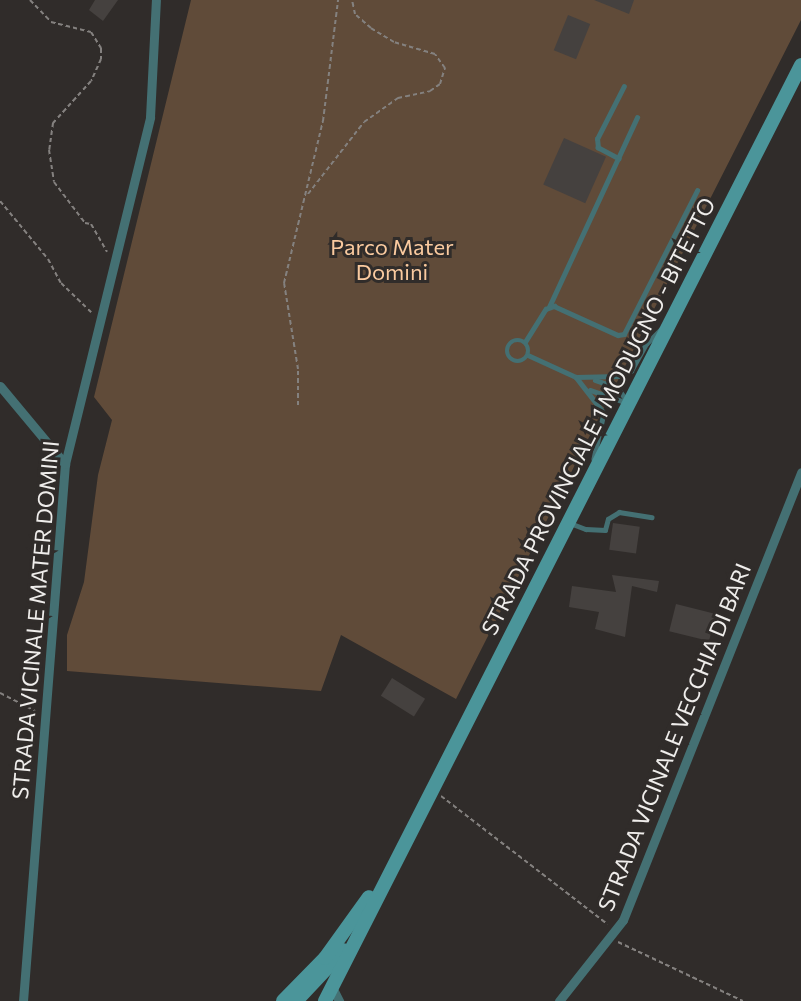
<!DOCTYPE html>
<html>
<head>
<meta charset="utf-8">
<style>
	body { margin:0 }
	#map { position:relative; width:801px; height:1001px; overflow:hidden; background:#302c2a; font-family:Commissioner,sans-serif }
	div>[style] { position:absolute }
	.green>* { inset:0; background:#604b39 }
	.building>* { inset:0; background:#45413f; transform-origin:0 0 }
	.path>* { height:2px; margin-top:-1px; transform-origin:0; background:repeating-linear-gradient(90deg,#84817f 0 4.5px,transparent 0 7.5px) }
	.lane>* { height:4.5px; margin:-2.25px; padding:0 2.25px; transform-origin:2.25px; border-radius:2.25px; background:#447073 }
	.lane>.ring { margin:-2.25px; padding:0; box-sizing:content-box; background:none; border:4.5px solid #447073; border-radius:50% }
	.street>* { height:9px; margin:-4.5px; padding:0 4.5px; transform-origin:4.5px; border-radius:4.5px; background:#447073 }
	.secondary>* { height:14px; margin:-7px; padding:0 7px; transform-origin:7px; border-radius:7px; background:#4b959a }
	span { translate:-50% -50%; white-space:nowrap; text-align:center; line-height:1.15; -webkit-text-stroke:6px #302c2a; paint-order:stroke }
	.park-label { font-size:22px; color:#faca9f }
	.street-label { font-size:22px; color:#efedeb }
</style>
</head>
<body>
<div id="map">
	<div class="green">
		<div style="clip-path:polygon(191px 0,801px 0,801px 20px,456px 699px,341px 635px,321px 691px,67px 671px,67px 635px,84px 582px,98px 475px,112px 420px,94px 397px)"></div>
	</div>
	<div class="building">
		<div style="clip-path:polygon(95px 0,118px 0,103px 21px,89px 10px)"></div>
		<div style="clip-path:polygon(594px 0,634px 0,629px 14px)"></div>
		<div style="left:568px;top:15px;width:24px;height:38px;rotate:22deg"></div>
		<div style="left:564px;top:138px;width:46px;height:51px;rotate:24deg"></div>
		<div style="left:613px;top:523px;width:27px;height:27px;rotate:8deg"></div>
		<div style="clip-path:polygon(612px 575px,659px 581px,657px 592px,632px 586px,625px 637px,595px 629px,599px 612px,569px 607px,572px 586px,616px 592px)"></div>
		<div style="left:676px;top:604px;width:41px;height:28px;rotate:14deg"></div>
		<div style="left:392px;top:678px;width:39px;height:21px;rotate:32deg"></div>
	</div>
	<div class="path">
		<div style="left:30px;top:0;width:30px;rotate:46deg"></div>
		<div style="left:51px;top:22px;width:41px;rotate:14deg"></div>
		<div style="left:91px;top:32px;width:19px;rotate:58deg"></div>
		<div style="left:101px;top:48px;width:11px;rotate:90deg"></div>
		<div style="left:101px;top:59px;width:24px;rotate:114deg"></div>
		<div style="left:91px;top:81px;width:57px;rotate:132.1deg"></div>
		<div style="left:53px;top:123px;width:27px;rotate:98deg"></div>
		<div style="left:49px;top:150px;width:32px;rotate:81deg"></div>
		<div style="left:54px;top:182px;width:51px;rotate:52.9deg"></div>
		<div style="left:85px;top:223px;width:6px;rotate:9deg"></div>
		<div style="left:91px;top:224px;width:32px;rotate:60deg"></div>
		<div style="left:308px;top:194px;width:91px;rotate:-52.1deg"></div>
		<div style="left:364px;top:122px;width:42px;rotate:-35.2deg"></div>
		<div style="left:398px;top:98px;width:33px;rotate:-12deg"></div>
		<div style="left:430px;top:91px;width:12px;rotate:-35deg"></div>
		<div style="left:440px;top:84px;width:17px;rotate:-73deg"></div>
		<div style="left:445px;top:68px;width:17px;rotate:-126deg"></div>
		<div style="left:435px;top:54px;width:43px;rotate:-163.7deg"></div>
		<div style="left:394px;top:42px;width:27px;rotate:-149deg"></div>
		<div style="left:371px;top:28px;width:21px;rotate:-139deg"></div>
		<div style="left:355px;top:14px;width:14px;rotate:-102deg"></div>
		<div style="left:0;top:201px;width:75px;rotate:50.4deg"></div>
		<div style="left:48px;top:259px;width:27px;rotate:62deg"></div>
		<div style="left:61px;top:283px;width:42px;rotate:44deg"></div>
		<div style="left:298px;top:405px;width:36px;rotate:-90deg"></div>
		<div style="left:298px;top:369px;width:87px;rotate:-99.2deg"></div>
		<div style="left:284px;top:283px;width:167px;rotate:-76.5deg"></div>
		<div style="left:323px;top:121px;width:122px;rotate:-82.9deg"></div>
		<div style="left:0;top:693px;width:42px;rotate:27.2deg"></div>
		<div style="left:441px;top:796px;width:210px;rotate:37.6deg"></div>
		<div style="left:618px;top:942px;width:138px;rotate:25.3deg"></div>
	</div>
	<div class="lane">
		<div style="left:619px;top:159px;width:24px;rotate:-152deg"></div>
		<div style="left:598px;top:148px;width:9px;rotate:-96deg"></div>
		<div style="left:597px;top:139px;width:59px;rotate:-63deg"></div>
		<div style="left:549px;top:307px;width:209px;rotate:-65.1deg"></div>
		<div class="ring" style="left:507px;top:340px;width:17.5px;height:17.5px"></div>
		<div style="left:525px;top:342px;width:39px;rotate:-58deg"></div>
		<div style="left:546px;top:309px;width:9px;rotate:-21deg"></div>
		<div style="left:554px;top:306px;width:70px;rotate:24.4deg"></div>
		<div style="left:618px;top:335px;width:6px;rotate:-9deg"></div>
		<div style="left:624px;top:334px;width:161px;rotate:-63deg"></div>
		<div style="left:528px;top:355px;width:53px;rotate:24.6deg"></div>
		<div style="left:576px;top:377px;width:42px;rotate:-1.4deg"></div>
		<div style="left:618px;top:376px;width:14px;rotate:-21deg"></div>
		<div style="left:631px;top:371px;width:31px;rotate:-61deg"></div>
		<div style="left:646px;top:344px;width:20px;rotate:-45deg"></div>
		<div style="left:576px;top:377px;width:46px;rotate:52.1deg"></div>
		<div style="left:604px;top:413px;width:47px;rotate:102.3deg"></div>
		<div style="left:595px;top:380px;width:24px;rotate:19deg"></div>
		<div style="left:618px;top:388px;width:16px;rotate:55deg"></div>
		<div style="left:590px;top:390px;width:39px;rotate:19deg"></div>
		<div style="left:570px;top:523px;width:17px;rotate:21deg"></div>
		<div style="left:586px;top:529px;width:19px;rotate:3deg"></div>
		<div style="left:605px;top:530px;width:11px;rotate:-75deg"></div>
		<div style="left:608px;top:519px;width:13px;rotate:-32deg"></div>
		<div style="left:619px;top:512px;width:33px;rotate:9deg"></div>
	</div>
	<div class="street">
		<div style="left:0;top:386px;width:102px;rotate:50.2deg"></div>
		<div style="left:332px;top:987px;width:16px;rotate:63deg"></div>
		<div style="left:23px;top:1001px;width:539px;rotate:-85.53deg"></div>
		<div style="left:65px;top:464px;width:357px;rotate:-76.2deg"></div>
		<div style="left:150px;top:117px;width:117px;rotate:-87.1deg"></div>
		<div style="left:559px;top:1001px;width:103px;rotate:-51.7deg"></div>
		<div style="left:623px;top:920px;width:482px;rotate:-68.3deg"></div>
	</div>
	<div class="secondary">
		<div style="left:298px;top:999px;width:67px;rotate:-46.8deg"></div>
		<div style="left:283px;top:1001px;width:60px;rotate:-45.7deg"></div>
		<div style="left:325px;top:958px;width:75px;rotate:-54.2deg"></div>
		<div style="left:325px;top:1001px;width:1050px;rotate:-63.04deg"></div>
	</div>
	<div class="park-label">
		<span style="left:392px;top:259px">Parco Mater<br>Domini</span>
	</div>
	<div class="street-label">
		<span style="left:598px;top:416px;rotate:-63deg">STRADA PROVINCIALE 1 MODUGNO - BITETTO</span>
		<span style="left:35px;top:620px;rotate:-85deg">STRADA VICINALE MATER DOMINI</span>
		<span style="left:674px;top:737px;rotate:-68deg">STRADA VICINALE VECCHIA DI BARI</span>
	</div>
</div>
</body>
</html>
